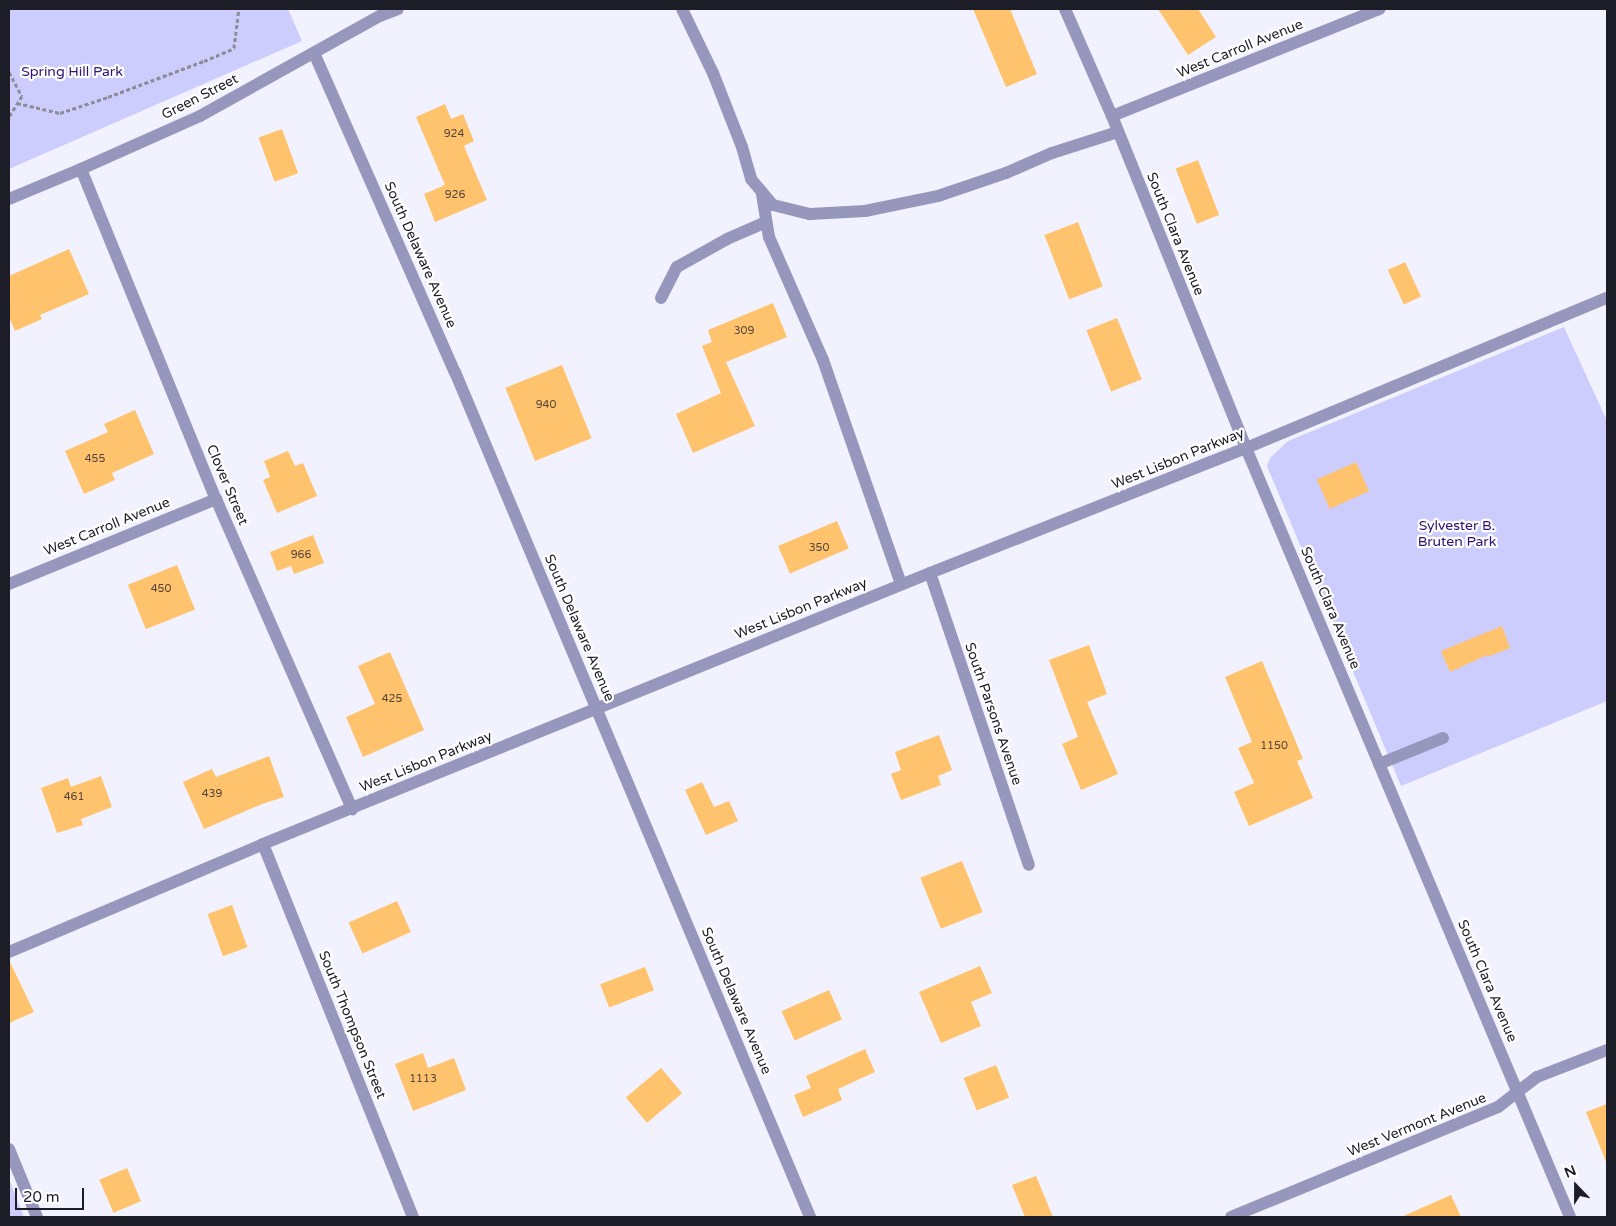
<!DOCTYPE html>
<html>
<head>
<meta charset="utf-8">
<style>
	body { margin:0 }
	#map { position:relative; width:1616px; height:1226px; overflow:hidden; background:#f2f2fe; font-family:"Varela Round",sans-serif }
	div>[style] { position:absolute }
	.green>* { inset:0; background:#ccccfd }
	.building>* { inset:0; background:#ffc36e; transform-origin:0 0 }
	.path>* { height:3px; margin-top:-1.5px; transform-origin:0; background:repeating-linear-gradient(90deg,#8d8d98 0 4px,transparent 0 6.5px) }
	.service>* { height:12px; margin:-6px; padding:0 6px; transform-origin:6px; border-radius:6px; background:#9797bd }
	.minor>* { height:12px; margin:-6px; padding:0 6px; transform-origin:6px; border-radius:6px; background:#9797bd }
	.tertiary>* { height:12px; margin:-6px; padding:0 6px; transform-origin:6px; border-radius:6px; background:#9797bd }
	span { translate:-50% -50%; white-space:nowrap; text-align:center; line-height:1.15; -webkit-text-stroke:4.5px #fff; paint-order:stroke }
	.number-label { font-size:11px; color:#564639 }
	.number-label span { -webkit-text-stroke-width:0 }
	.street-label { font-size:14px; color:#1d1d27 }
	.park-label { font-size:14px; color:#2d1376 }
	.frame { position:absolute; inset:0; border:10px solid #1d1d27; pointer-events:none }
	.north { position:absolute; left:1551px; top:1161px; width:50px; height:50px; -webkit-text-stroke:4px #fff; paint-order:stroke; rotate:338deg; font-size:14px; font-weight:700; line-height:20px; text-align:center; color:#1d1d27 }
	.north::after { content:''; display:block; margin:auto; width:18px; height:22px; background:#1d1d27; clip-path:polygon(50% 0,100% 100%,50% 72%,0 100%) }
	.scale { position:absolute; left:15px; top:1188px; width:69px; height:22px; box-sizing:border-box; border:2px solid #1d1d27; border-top:0; padding-left:6px; font-size:15px; line-height:18px; white-space:nowrap; color:#1d1d27; -webkit-text-stroke:4px #fff; paint-order:stroke }
</style>
</head>
<body>
<div id="map">
	<div class="green">
		<div style="clip-path:polygon(9px 9px,288px 9px,302px 41px,9px 169px)"></div>
		<div style="clip-path:polygon(1564px 327px,1607px 421px,1607px 701px,1401px 786px,1267px 466px,1270px 458px,1288px 441px)"></div>
		<div style="clip-path:polygon(9px 1179px,24px 1217px,9px 1217px)"></div>
	</div>
	<div class="building">
		<div style="clip-path:polygon(973px 9px,1010px 9px,1037px 74px,1006px 87px)"></div>
		<div style="clip-path:polygon(1158px 9px,1198px 9px,1216px 37px,1188px 55px)"></div>
		<div style="clip-path:polygon(445px 104px,451px 119px,463px 114px,474px 141px,464px 146px,487px 200px,435px 222px,424px 194px,445px 185px,416px 117px)"></div>
		<div style="left:282px;top:129px;width:47px;height:25px;rotate:70deg"></div>
		<div style="left:1198px;top:160px;width:59px;height:24px;rotate:69deg"></div>
		<div style="left:1078px;top:222px;width:69px;height:36px;rotate:69deg"></div>
		<div style="clip-path:polygon(69px 249px,89px 294px,40px 315px,42px 319px,15px 331px,9px 317px,9px 276px)"></div>
		<div style="left:1405px;top:262px;width:38px;height:19px;rotate:65deg"></div>
		<div style="clip-path:polygon(773px 303px,787px 337px,726px 362px,755px 426px,693px 453px,676px 414px,721px 393px,702px 346px,712px 342px,708px 330px)"></div>
		<div style="left:1117px;top:318px;width:66px;height:33px;rotate:68deg"></div>
		<div style="left:562px;top:365px;width:79px;height:61px;rotate:68deg"></div>
		<div style="clip-path:polygon(135px 410px,154px 454px,112px 473px,115px 480px,84px 494px,65px 451px,108px 432px,104px 424px)"></div>
		<div style="clip-path:polygon(288px 451px,295px 466px,303px 463px,317px 496px,277px 513px,263px 480px,270px 477px,264px 461px)"></div>
		<div style="left:1356px;top:462px;width:32px;height:43px;rotate:66deg"></div>
		<div style="left:837px;top:521px;width:30px;height:64px;rotate:67deg"></div>
		<div style="clip-path:polygon(313px 535px,324px 563px,294px 574px,291px 566px,277px 571px,270px 552px)"></div>
		<div style="left:177px;top:565px;width:48px;height:53px;rotate:68deg"></div>
		<div style="clip-path:polygon(1502px 626px,1510px 648px,1487px 657px,1487px 655px,1450px 672px,1441px 651px)"></div>
		<div style="clip-path:polygon(1089px 645px,1107px 694px,1087px 702px,1118px 774px,1081px 790px,1062px 744px,1078px 737px,1049px 660px)"></div>
		<div style="clip-path:polygon(390px 652px,424px 730px,363px 757px,346px 717px,375px 704px,358px 666px)"></div>
		<div style="clip-path:polygon(1262px 661px,1303px 759px,1297px 761px,1313px 798px,1249px 826px,1234px 792px,1254px 783px,1238px 748px,1252px 742px,1225px 677px)"></div>
		<div style="clip-path:polygon(939px 735px,952px 770px,938px 776px,941px 785px,901px 800px,891px 774px,901px 770px,895px 752px)"></div>
		<div style="clip-path:polygon(269px 756px,284px 797px,262px 804px,204px 829px,183px 782px,212px 769px,216px 777px)"></div>
		<div style="clip-path:polygon(101px 776px,112px 807px,81px 819px,83px 825px,57px 833px,41px 788px,68px 778px,71px 787px)"></div>
		<div style="clip-path:polygon(702px 782px,714px 807px,729px 801px,738px 821px,706px 835px,685px 790px)"></div>
		<div style="left:962px;top:861px;width:55px;height:45px;rotate:68deg"></div>
		<div style="left:397px;top:901px;width:34px;height:53px;rotate:66deg"></div>
		<div style="left:232px;top:905px;width:45px;height:26px;rotate:70deg"></div>
		<div style="clip-path:polygon(9px 960px,34px 1012px,9px 1023px)"></div>
		<div style="clip-path:polygon(980px 966px,992px 993px,971px 1002px,981px 1026px,941px 1043px,919px 992px)"></div>
		<div style="left:645px;top:967px;width:25px;height:48px;rotate:69deg"></div>
		<div style="left:829px;top:990px;width:32px;height:52px;rotate:66deg"></div>
		<div style="clip-path:polygon(865px 1049px,875px 1072px,838px 1089px,842px 1100px,803px 1117px,794px 1095px,811px 1088px,806px 1076px)"></div>
		<div style="clip-path:polygon(423px 1053px,428px 1068px,454px 1058px,466px 1090px,413px 1111px,395px 1064px)"></div>
		<div style="left:996px;top:1065px;width:35px;height:35px;rotate:68deg"></div>
		<div style="left:661px;top:1068px;width:33px;height:46px;rotate:50deg"></div>
		<div style="clip-path:polygon(1607px 1104px,1607px 1162px,1606px 1162px,1586px 1112px)"></div>
		<div style="left:127px;top:1168px;width:36px;height:30px;rotate:67deg"></div>
		<div style="clip-path:polygon(1036px 1176px,1053px 1217px,1025px 1217px,1012px 1185px)"></div>
		<div style="clip-path:polygon(1451px 1195px,1461px 1217px,1401px 1217px)"></div>
	</div>
	<div class="path">
		<div style="left:9px;top:72px;width:27px;rotate:62deg"></div>
		<div style="left:22px;top:96px;width:25px;rotate:122deg"></div>
		<div style="left:17px;top:103px;width:44px;rotate:13.1deg"></div>
		<div style="left:60px;top:113px;width:51px;rotate:-18.4deg"></div>
		<div style="left:108px;top:97px;width:103px;rotate:-20.6deg"></div>
		<div style="left:204px;top:61px;width:33px;rotate:-23deg"></div>
		<div style="left:234px;top:48px;width:39px;rotate:-83deg"></div>
	</div>
	<div class="service">
		<div style="left:682px;top:9px;width:71px;rotate:64.2deg"></div>
		<div style="left:713px;top:73px;width:79px;rotate:68.6deg"></div>
		<div style="left:742px;top:147px;width:33px;rotate:74deg"></div>
		<div style="left:751px;top:179px;width:34px;rotate:50deg"></div>
		<div style="left:773px;top:205px;width:38px;rotate:14deg"></div>
		<div style="left:810px;top:214px;width:55px;rotate:-3.1deg"></div>
		<div style="left:865px;top:211px;width:75px;rotate:-11.6deg"></div>
		<div style="left:938px;top:196px;width:72px;rotate:-18.7deg"></div>
		<div style="left:1006px;top:173px;width:50px;rotate:-23.5deg"></div>
		<div style="left:1052px;top:153px;width:69px;rotate:-17.7deg"></div>
		<div style="left:762px;top:194px;width:44px;rotate:80.8deg"></div>
		<div style="left:769px;top:237px;width:134px;rotate:66.3deg"></div>
		<div style="left:823px;top:360px;width:237px;rotate:70.8deg"></div>
		<div style="left:661px;top:298px;width:35px;rotate:-63deg"></div>
		<div style="left:677px;top:267px;width:57px;rotate:-29.2deg"></div>
		<div style="left:727px;top:239px;width:43px;rotate:-23.6deg"></div>
	</div>
	<div class="minor">
		<div style="left:314px;top:53px;width:349px;rotate:66.2deg"></div>
		<div style="left:455px;top:372px;width:917px;rotate:67.21deg"></div>
		<div style="left:1112px;top:116px;width:288px;rotate:-21.8deg"></div>
		<div style="left:81px;top:169px;width:357px;rotate:67.8deg"></div>
		<div style="left:216px;top:499px;width:339px;rotate:66.3deg"></div>
		<div style="left:9px;top:199px;width:78px;rotate:-22.6deg"></div>
		<div style="left:81px;top:169px;width:130px;rotate:-24deg"></div>
		<div style="left:200px;top:116px;width:206px;rotate:-29.1deg"></div>
		<div style="left:380px;top:16px;width:19px;rotate:-21deg"></div>
		<div style="left:930px;top:573px;width:308px;rotate:71.3deg"></div>
		<div style="left:9px;top:584px;width:224px;rotate:-22.3deg"></div>
		<div style="left:1379px;top:764px;width:69px;rotate:-22.1deg"></div>
		<div style="left:263px;top:844px;width:402px;rotate:68.1deg"></div>
		<div style="left:9px;top:952px;width:276px;rotate:-23deg"></div>
		<div style="left:263px;top:844px;width:720px;rotate:-22.11deg"></div>
		<div style="left:930px;top:573px;width:340px;rotate:-21.6deg"></div>
		<div style="left:1246px;top:448px;width:391px;rotate:-22.6deg"></div>
		<div style="left:1231px;top:1217px;width:289px;rotate:-22.4deg"></div>
		<div style="left:1498px;top:1107px;width:49px;rotate:-37.6deg"></div>
		<div style="left:1537px;top:1077px;width:75px;rotate:-21.1deg"></div>
	</div>
	<div class="tertiary">
		<div style="left:1065px;top:9px;width:117px;rotate:66.3deg"></div>
		<div style="left:1112px;top:116px;width:358px;rotate:68deg"></div>
		<div style="left:1246px;top:448px;width:834px;rotate:67.15deg"></div>
		<div style="left:9px;top:1149px;width:74px;rotate:67.6deg"></div>
	</div>
	<div class="number-label">
		<span style="left:454px;top:134px">924</span>
		<span style="left:455px;top:195px">926</span>
		<span style="left:744px;top:331px">309</span>
		<span style="left:546px;top:405px">940</span>
		<span style="left:95px;top:459px">455</span>
		<span style="left:819px;top:548px">350</span>
		<span style="left:301px;top:555px">966</span>
		<span style="left:161px;top:589px">450</span>
		<span style="left:392px;top:699px">425</span>
		<span style="left:1274px;top:746px">1150</span>
		<span style="left:212px;top:794px">439</span>
		<span style="left:74px;top:797px">461</span>
		<span style="left:423px;top:1079px">1113</span>
	</div>
	<div class="street-label">
		<span style="left:1240px;top:49px;rotate:-22deg">West Carroll Avenue</span>
		<span style="left:200px;top:97px;rotate:-27deg">Green Street</span>
		<span style="left:1175px;top:234px;rotate:68deg">South Clara Avenue</span>
		<span style="left:420px;top:255px;rotate:66deg">South Delaware Avenue</span>
		<span style="left:1178px;top:459px;rotate:-22deg">West Lisbon Parkway</span>
		<span style="left:227px;top:485px;rotate:67deg">Clover Street</span>
		<span style="left:107px;top:527px;rotate:-22deg">West Carroll Avenue</span>
		<span style="left:1330px;top:608px;rotate:67deg">South Clara Avenue</span>
		<span style="left:801px;top:609px;rotate:-22deg">West Lisbon Parkway</span>
		<span style="left:579px;top:628px;rotate:67deg">South Delaware Avenue</span>
		<span style="left:993px;top:714px;rotate:71deg">South Parsons Avenue</span>
		<span style="left:426px;top:762px;rotate:-22deg">West Lisbon Parkway</span>
		<span style="left:1487px;top:981px;rotate:67deg">South Clara Avenue</span>
		<span style="left:736px;top:1001px;rotate:67deg">South Delaware Avenue</span>
		<span style="left:352px;top:1025px;rotate:68deg">South Thompson Street</span>
		<span style="left:1417px;top:1125px;rotate:-22deg">West Vermont Avenue</span>
	</div>
	<div class="park-label">
		<span style="left:72px;top:72px">Spring Hill Park</span>
		<span style="left:1457px;top:534px">Sylvester B.<br>Bruten Park</span>
	</div>
	<div class="frame"></div>
	<div class="north">N</div>
	<div class="scale">20 m</div>
</div>
</body>
</html>
